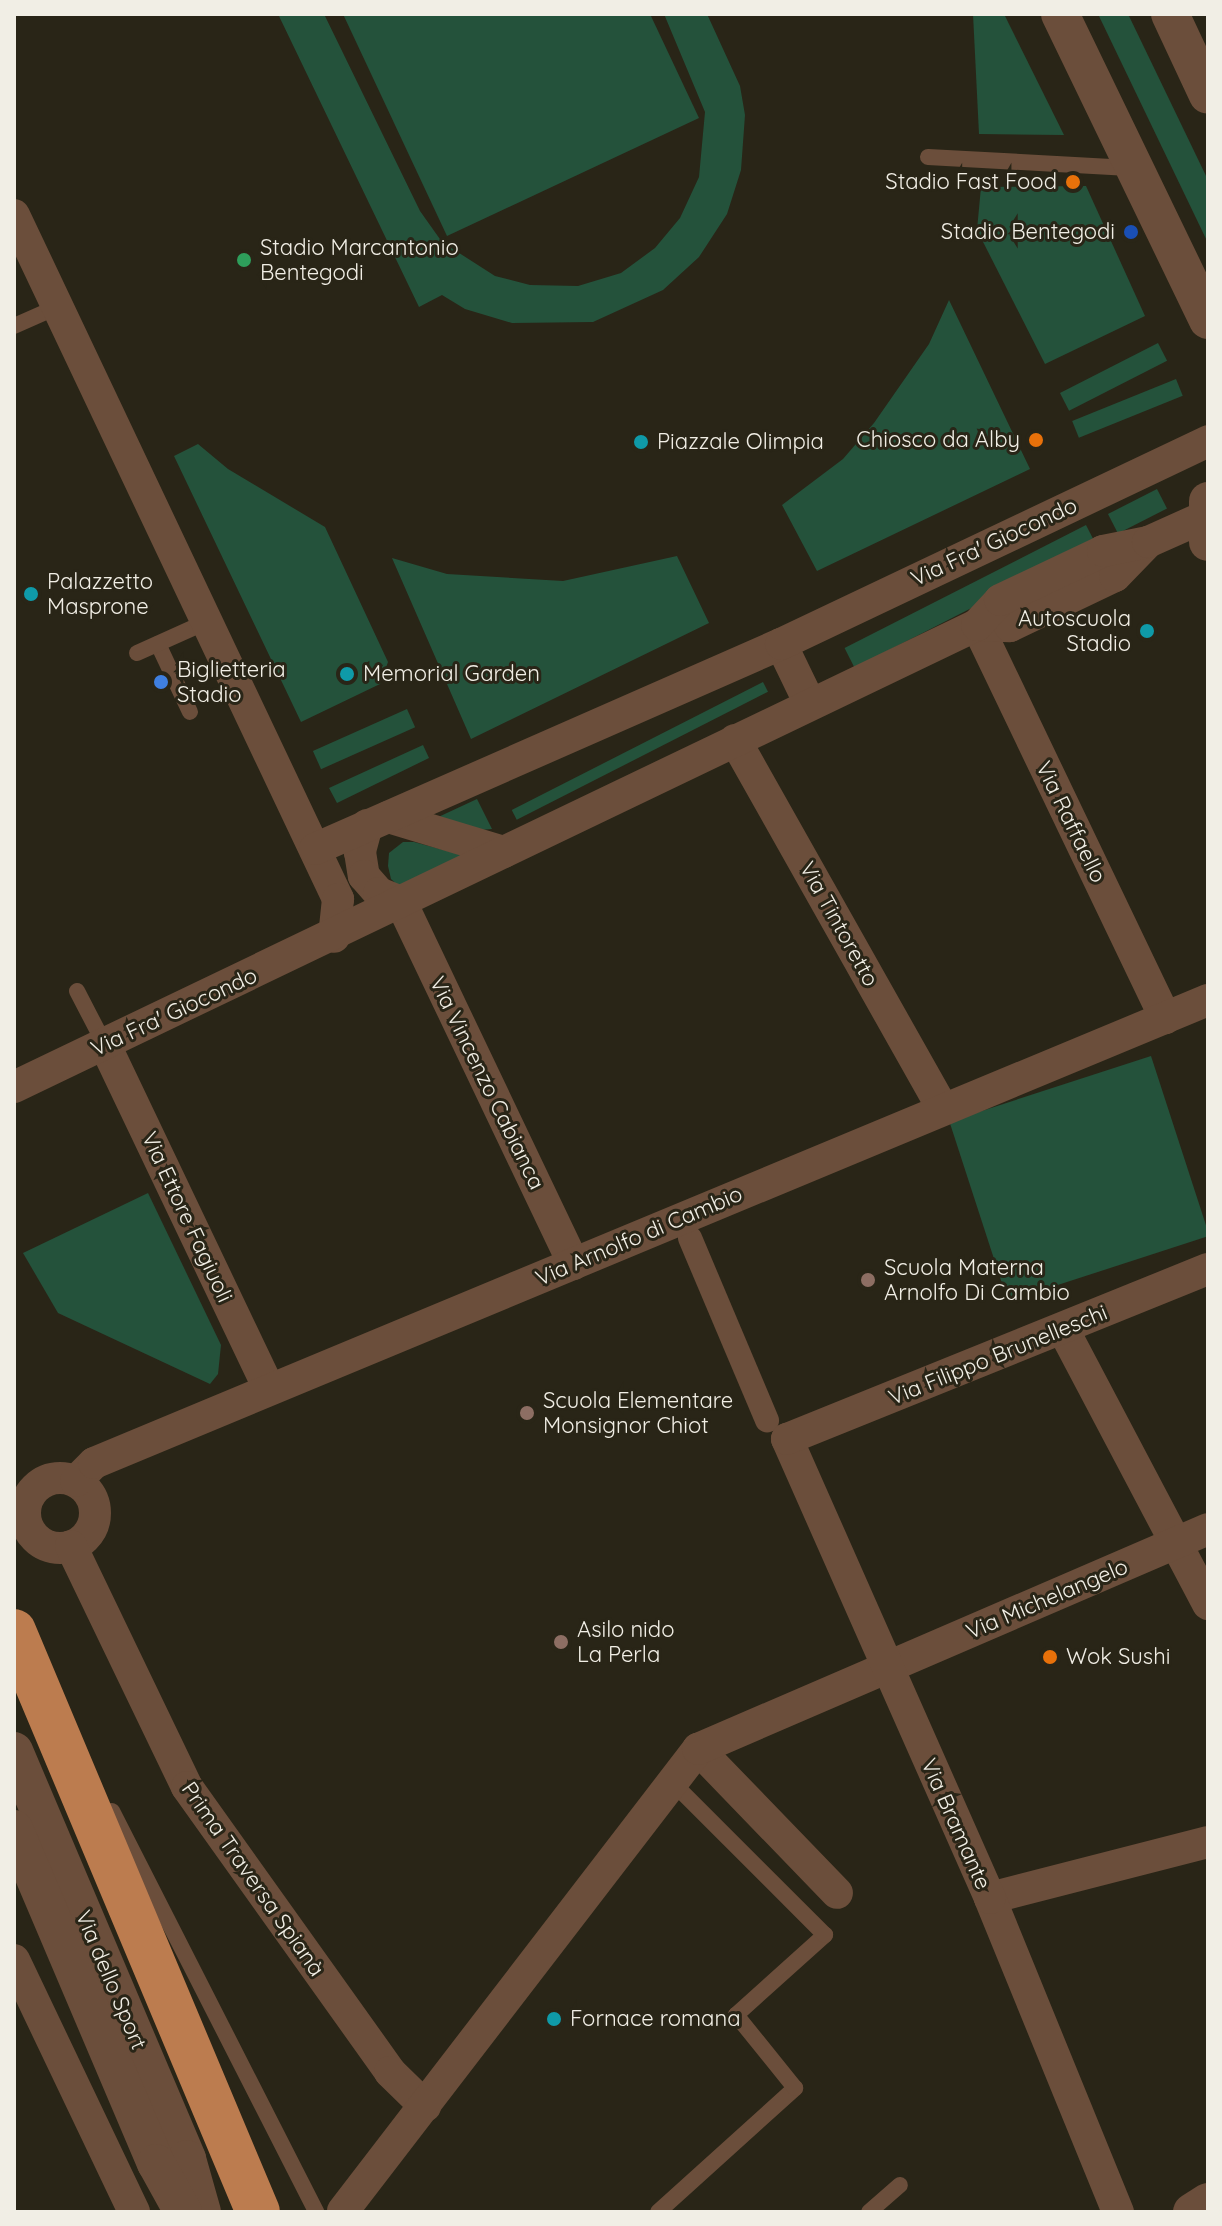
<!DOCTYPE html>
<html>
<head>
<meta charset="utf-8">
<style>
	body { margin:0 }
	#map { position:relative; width:1222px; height:2226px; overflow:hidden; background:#292517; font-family:Quicksand,sans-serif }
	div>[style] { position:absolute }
	.green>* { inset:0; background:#24523b; transform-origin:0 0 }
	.service>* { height:16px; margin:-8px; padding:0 8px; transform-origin:8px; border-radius:8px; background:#6b4e3b }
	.pedestrian>* { height:24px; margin:-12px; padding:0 12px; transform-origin:12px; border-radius:12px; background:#6b4e3b }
	.minor>* { height:32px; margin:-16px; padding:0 16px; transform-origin:16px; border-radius:16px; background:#6b4e3b }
	.minor>.ring { margin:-16px; padding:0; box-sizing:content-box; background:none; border:32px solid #6b4e3b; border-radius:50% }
	.tertiary>* { height:38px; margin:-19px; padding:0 19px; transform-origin:19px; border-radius:19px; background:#6b4e3b }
	.trunk>* { height:44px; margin:-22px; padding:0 22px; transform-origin:22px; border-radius:22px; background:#bc7c4f }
	.dots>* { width:22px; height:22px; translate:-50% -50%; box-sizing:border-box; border:4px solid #292517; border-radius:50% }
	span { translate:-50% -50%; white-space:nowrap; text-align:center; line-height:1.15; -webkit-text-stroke:6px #292517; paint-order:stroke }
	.poi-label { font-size:22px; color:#f1eee5 }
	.right { translate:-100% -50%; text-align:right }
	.left { translate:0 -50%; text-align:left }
	.street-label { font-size:22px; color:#f1eee5 }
	.frame { position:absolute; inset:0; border:16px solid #f1eee5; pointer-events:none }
</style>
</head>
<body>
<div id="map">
	<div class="green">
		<div style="clip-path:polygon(278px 14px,324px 14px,420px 211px,442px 242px,495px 276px,530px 285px,578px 286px,621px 273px,655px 248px,680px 218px,699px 177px,705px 112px,664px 14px,707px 14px,740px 86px,745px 115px,741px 170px,727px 214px,699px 257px,663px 290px,593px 322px,512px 323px,465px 309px,442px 295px,419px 307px)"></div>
		<div style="clip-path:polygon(343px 14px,650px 14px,699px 118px,447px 236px)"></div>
		<div style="clip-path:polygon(973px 14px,1004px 14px,1064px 135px,979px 134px)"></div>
		<div style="clip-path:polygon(1098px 14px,1128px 14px,1208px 180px,1208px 243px)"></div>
		<div style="clip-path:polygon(1086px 186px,1145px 316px,1045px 364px,977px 230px,981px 187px)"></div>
		<div style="clip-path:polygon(949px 300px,1030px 469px,817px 571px,782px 505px,843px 459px,874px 423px,929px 344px)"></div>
		<div style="left:1158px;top:343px;width:20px;height:110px;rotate:63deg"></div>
		<div style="left:1176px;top:379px;width:18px;height:112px;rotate:68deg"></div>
		<div style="clip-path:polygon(198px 444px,228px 469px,325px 527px,388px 662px,380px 684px,301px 722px,174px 456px)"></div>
		<div style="left:1157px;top:489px;width:22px;height:55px;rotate:63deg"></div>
		<div style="left:1086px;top:525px;width:22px;height:271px;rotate:63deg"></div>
		<div style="clip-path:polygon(677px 556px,709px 623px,471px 739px,392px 558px,447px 574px,563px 581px)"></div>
		<div style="left:763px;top:682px;width:11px;height:282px;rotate:63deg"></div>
		<div style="left:407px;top:709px;width:20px;height:103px;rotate:66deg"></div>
		<div style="clip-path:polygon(423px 745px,429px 758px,337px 803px,329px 788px)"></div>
		<div style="clip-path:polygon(477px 799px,492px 829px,467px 831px,434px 819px)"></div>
		<div style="clip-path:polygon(403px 842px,414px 842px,466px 856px,402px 889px,391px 879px,388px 866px,389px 853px)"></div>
		<div style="left:1151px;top:1056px;width:189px;height:212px;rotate:72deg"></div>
		<div style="clip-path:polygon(148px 1193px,221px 1345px,218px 1374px,210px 1384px,58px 1313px,23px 1253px)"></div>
	</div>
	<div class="service">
		<div style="left:928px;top:157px;width:206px;rotate:3.1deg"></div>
		<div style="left:14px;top:326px;width:47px;rotate:-23.8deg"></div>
		<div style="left:158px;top:644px;width:75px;rotate:64.8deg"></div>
		<div style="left:137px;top:653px;width:76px;rotate:-24.2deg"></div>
		<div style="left:77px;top:991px;width:61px;rotate:62.6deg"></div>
		<div style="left:112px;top:1811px;width:450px;rotate:63deg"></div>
		<div style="left:658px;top:2212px;width:185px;rotate:-42.1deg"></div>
		<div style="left:795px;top:2088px;width:94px;rotate:-128.9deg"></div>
		<div style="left:736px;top:2015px;width:120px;rotate:-42deg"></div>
		<div style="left:825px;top:1935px;width:218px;rotate:-135deg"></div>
		<div style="left:869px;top:2212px;width:41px;rotate:-41.1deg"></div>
	</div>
	<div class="pedestrian">
		<div style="left:690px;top:1238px;width:198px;rotate:67.1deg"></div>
	</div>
	<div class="minor">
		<div style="left:14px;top:215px;width:757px;rotate:64.65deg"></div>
		<div style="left:338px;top:899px;width:38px;rotate:96deg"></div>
		<div style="left:977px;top:625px;width:436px;rotate:64.4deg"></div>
		<div style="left:977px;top:625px;width:33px;rotate:2deg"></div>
		<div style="left:1010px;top:626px;width:116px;rotate:-25.5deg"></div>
		<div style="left:1115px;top:576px;width:47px;rotate:-45.9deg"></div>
		<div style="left:781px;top:644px;width:67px;rotate:64.2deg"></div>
		<div style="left:735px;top:740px;width:422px;rotate:60.6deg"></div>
		<div style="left:388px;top:817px;width:121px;rotate:16.8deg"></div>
		<div style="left:367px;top:825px;width:28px;rotate:105deg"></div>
		<div style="left:360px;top:852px;width:24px;rotate:81deg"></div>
		<div style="left:364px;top:876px;width:23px;rotate:49deg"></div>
		<div style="left:379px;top:893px;width:24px;rotate:22deg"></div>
		<div style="left:401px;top:902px;width:401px;rotate:64.5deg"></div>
		<div style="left:315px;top:849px;width:509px;rotate:-23.75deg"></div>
		<div style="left:781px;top:644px;width:473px;rotate:-25.4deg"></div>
		<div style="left:105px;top:1045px;width:381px;rotate:64.5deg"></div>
		<div style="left:14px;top:1087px;width:1068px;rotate:-25.63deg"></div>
		<div style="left:977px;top:625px;width:34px;rotate:-47deg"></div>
		<div style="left:1000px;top:600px;width:114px;rotate:-25.4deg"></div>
		<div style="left:1103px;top:551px;width:46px;rotate:-11.3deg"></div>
		<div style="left:1148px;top:542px;width:61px;rotate:-24.1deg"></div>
		<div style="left:1063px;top:1329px;width:311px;rotate:62.2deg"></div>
		<div class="ring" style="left:25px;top:1478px;width:38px;height:38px"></div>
		<div style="left:76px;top:1481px;width:25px;rotate:-45deg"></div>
		<div style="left:94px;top:1463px;width:1206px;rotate:-22.57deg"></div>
		<div style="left:71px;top:1546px;width:267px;rotate:64.3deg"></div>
		<div style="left:187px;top:1787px;width:350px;rotate:54.5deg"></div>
		<div style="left:390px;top:2072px;width:49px;rotate:44.2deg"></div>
		<div style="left:698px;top:1749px;width:200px;rotate:46deg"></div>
		<div style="left:990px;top:1898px;width:225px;rotate:-14.4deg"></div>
		<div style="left:14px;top:1960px;width:279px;rotate:64.5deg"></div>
		<div style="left:343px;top:2211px;width:583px;rotate:-52.46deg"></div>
		<div style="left:698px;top:1749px;width:555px;rotate:-23.33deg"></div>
		<div style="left:1118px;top:2212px;width:339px;rotate:-112.2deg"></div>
		<div style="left:990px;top:1898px;width:502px;rotate:-113.86deg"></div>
		<div style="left:787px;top:1439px;width:454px;rotate:-22deg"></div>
	</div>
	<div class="tertiary">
		<div style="left:1060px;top:14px;width:340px;rotate:64.2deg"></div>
		<div style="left:1170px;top:14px;width:89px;rotate:64.9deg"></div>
		<div style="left:1208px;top:501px;width:41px;rotate:90deg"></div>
		<div style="left:14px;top:1751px;width:443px;rotate:67deg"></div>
		<div style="left:187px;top:2159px;width:55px;rotate:74.2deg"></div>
		<div style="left:14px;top:1829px;width:363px;rotate:67deg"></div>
		<div style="left:156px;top:2163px;width:56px;rotate:61.1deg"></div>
		<div style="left:1192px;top:2212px;width:19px;rotate:-32deg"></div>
	</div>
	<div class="trunk">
		<div style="left:14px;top:1631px;width:630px;rotate:67.22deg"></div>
	</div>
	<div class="dots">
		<div style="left:1073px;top:182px;background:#e8710a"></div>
		<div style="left:1131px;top:232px;background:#1a4fb4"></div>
		<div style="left:244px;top:260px;background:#2e9e5b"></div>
		<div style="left:1036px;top:440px;background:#e8710a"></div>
		<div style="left:641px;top:442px;background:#0f9aa8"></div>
		<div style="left:31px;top:594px;background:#0f9aa8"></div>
		<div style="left:1147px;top:631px;background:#0f9aa8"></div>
		<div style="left:347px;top:674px;background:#0f9aa8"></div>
		<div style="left:161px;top:682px;background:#3f7fe0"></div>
		<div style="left:868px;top:1280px;background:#8d6e63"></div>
		<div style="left:527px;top:1413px;background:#8d6e63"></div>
		<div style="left:561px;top:1642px;background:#8d6e63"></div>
		<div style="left:1050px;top:1657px;background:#e8710a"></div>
		<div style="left:554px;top:2019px;background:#0f9aa8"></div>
	</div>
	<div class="poi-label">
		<span class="right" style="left:1057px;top:182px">Stadio Fast Food</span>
		<span class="right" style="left:1115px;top:232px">Stadio Bentegodi</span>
		<span class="left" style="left:260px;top:260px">Stadio Marcantonio<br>Bentegodi</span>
		<span class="right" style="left:1020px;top:440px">Chiosco da Alby</span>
		<span class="left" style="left:657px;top:442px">Piazzale Olimpia</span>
		<span class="left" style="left:47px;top:594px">Palazzetto<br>Masprone</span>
		<span class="right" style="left:1131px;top:631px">Autoscuola<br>Stadio</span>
		<span class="left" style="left:177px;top:682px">Biglietteria<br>Stadio</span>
		<span class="left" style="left:363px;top:674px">Memorial Garden</span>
		<span class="left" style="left:884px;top:1280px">Scuola Materna<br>Arnolfo Di Cambio</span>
		<span class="left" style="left:543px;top:1413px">Scuola Elementare<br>Monsignor Chiot</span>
		<span class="left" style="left:577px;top:1642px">Asilo nido<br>La Perla</span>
		<span class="left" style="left:1066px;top:1657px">Wok Sushi</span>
		<span class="left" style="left:570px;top:2019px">Fornace romana</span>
	</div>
	<div class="street-label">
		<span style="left:994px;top:542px;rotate:-25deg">Via Fra' Giocondo</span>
		<span style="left:1071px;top:822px;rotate:64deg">Via Raffaello</span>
		<span style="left:839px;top:924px;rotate:61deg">Via Tintoretto</span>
		<span style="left:174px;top:1012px;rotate:-25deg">Via Fra' Giocondo</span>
		<span style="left:487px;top:1083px;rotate:64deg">Via Vincenzo Cabianca</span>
		<span style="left:187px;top:1217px;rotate:65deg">Via Ettore Fagiuoli</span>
		<span style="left:639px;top:1236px;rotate:-23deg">Via Arnolfo di Cambio</span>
		<span style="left:998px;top:1355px;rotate:-22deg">Via Filippo Brunelleschi</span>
		<span style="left:1047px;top:1599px;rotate:-23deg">Via Michelangelo</span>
		<span style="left:956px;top:1824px;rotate:66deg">Via Bramante</span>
		<span style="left:253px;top:1879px;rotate:55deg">Prima Traversa Spianà</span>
		<span style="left:111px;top:1980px;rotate:67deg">Via dello Sport</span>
	</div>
	<div class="frame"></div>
</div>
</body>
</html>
